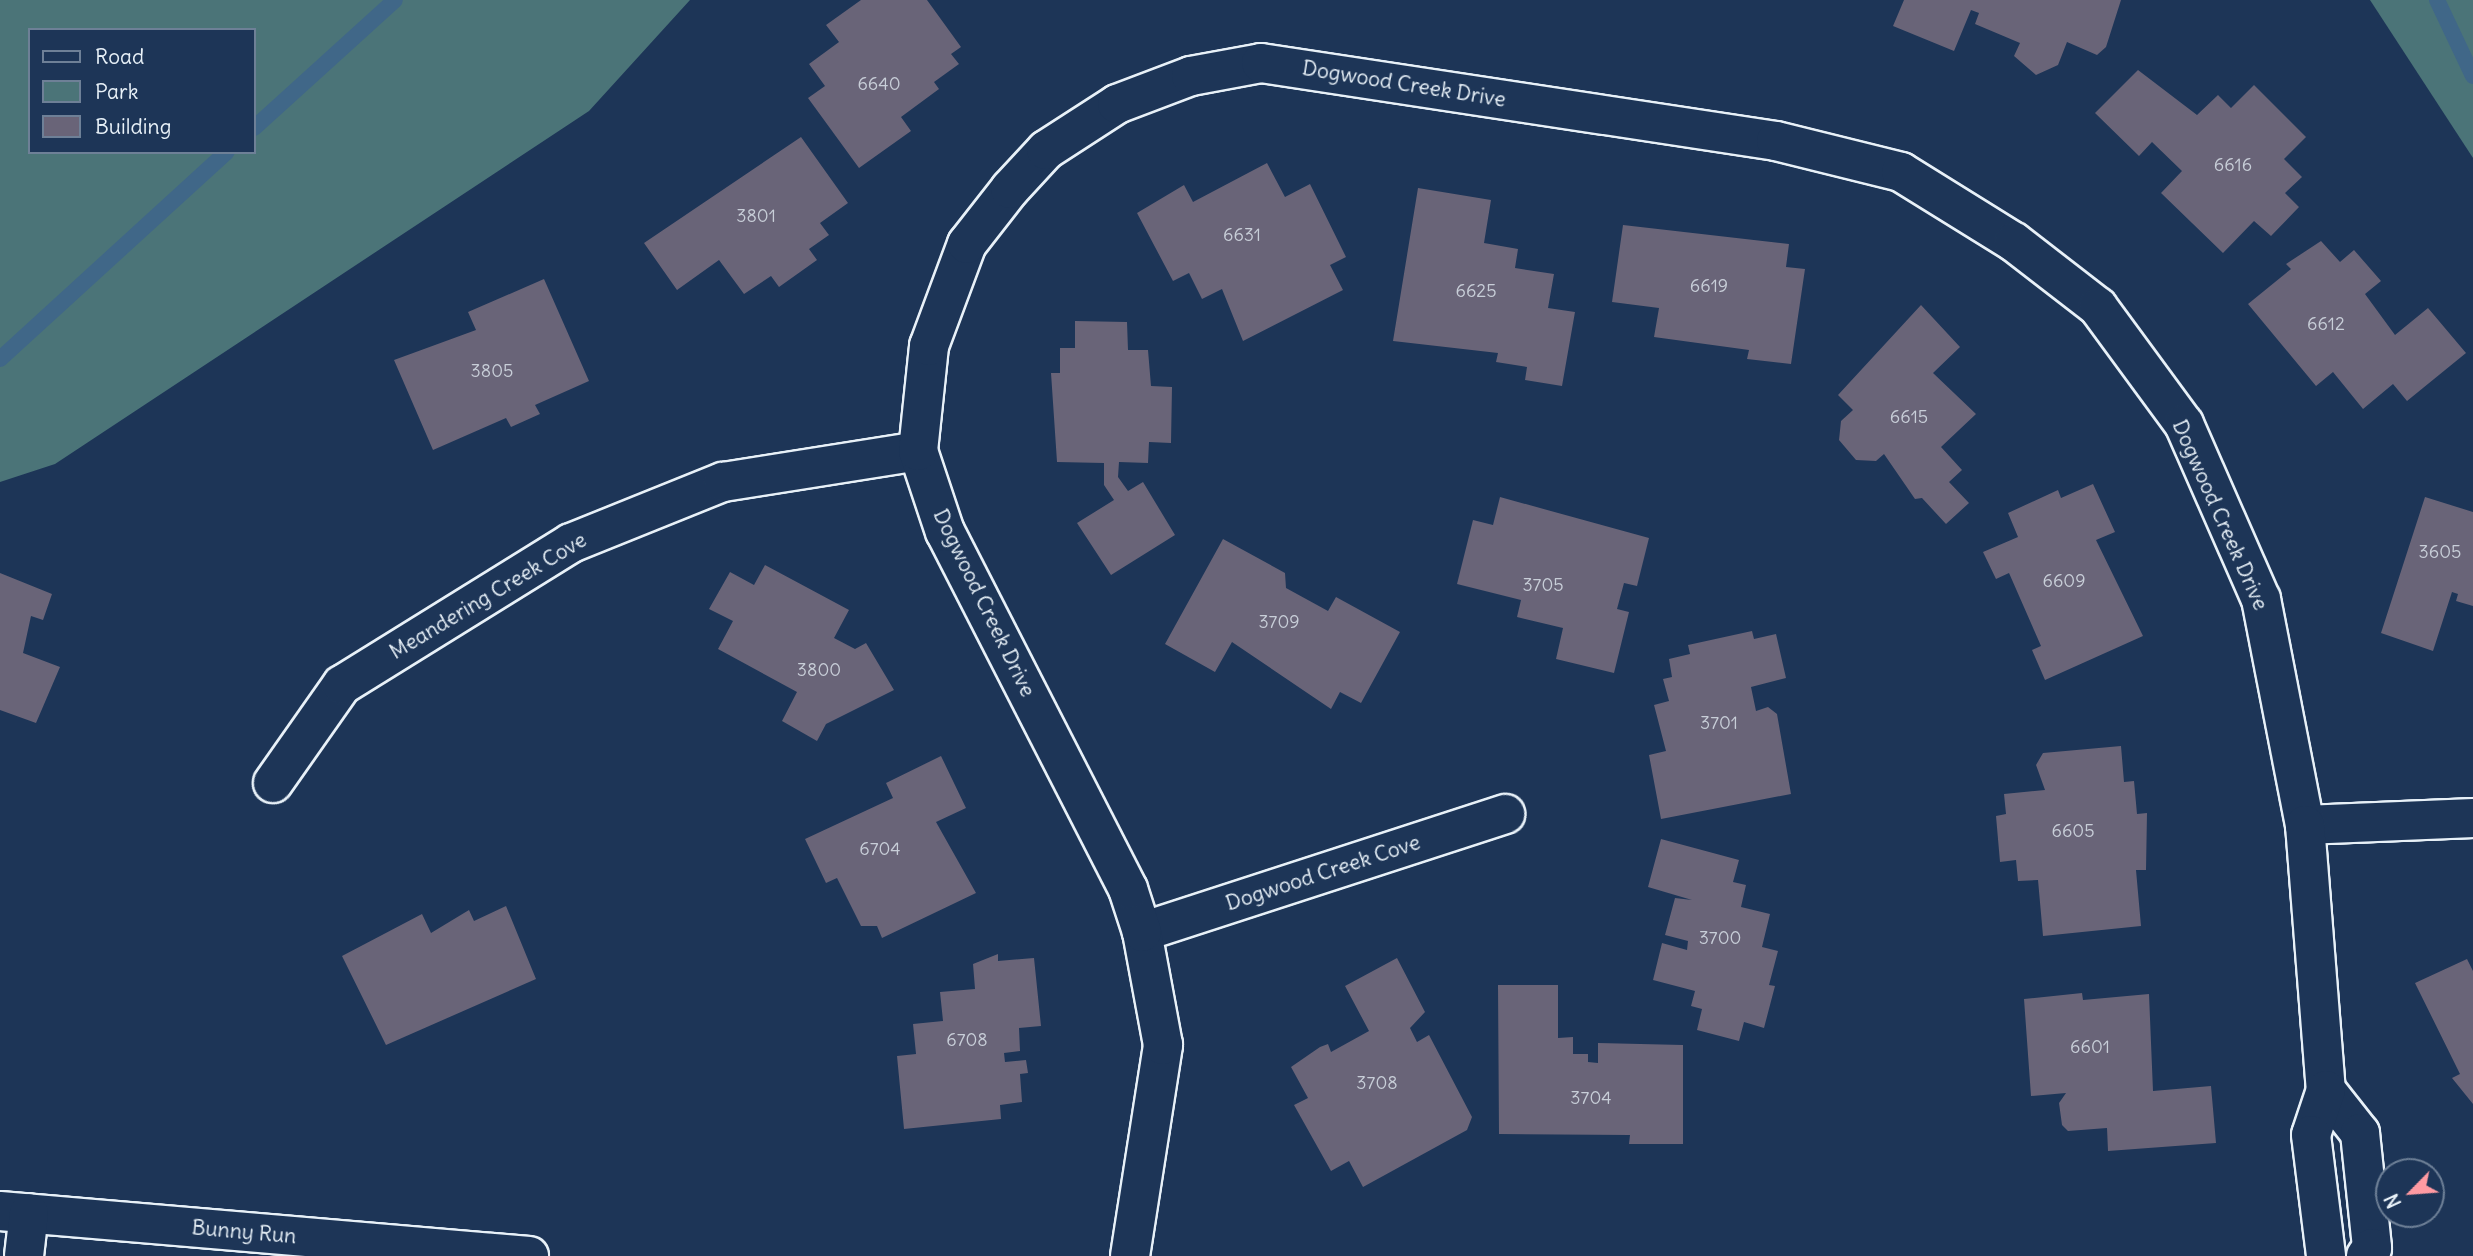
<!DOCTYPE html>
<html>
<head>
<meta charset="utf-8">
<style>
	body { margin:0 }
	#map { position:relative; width:2473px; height:1256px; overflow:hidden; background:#1d3557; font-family:Delius,sans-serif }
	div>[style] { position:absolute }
	.green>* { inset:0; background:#4b7478 }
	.stream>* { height:16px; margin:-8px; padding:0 8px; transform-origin:8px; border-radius:8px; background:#406788 }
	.building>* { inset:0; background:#696478 }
	.roads { filter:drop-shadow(2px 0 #e8f1f8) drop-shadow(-2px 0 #e8f1f8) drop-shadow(0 2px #e8f1f8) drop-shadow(0 -2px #e8f1f8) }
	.street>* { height:38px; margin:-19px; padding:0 19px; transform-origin:19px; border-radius:19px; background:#1d3557 }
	span { translate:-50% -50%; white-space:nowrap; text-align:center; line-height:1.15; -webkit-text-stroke:5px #1d3557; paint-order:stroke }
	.number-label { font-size:18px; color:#c8ced8 }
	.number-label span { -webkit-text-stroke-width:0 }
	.street-label { font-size:21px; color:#e8f1f8 }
	.legend { position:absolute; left:28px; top:28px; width:228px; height:126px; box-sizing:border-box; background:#1d3557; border:2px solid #6e8097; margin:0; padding:9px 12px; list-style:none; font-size:21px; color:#e8f1f8 }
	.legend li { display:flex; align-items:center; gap:14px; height:35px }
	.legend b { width:35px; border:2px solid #6e8097 }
	.north { position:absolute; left:2375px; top:1158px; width:70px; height:70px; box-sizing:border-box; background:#1d3557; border:2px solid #6e8097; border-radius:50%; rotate:245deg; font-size:19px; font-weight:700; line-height:28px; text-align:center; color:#e8f1f8 }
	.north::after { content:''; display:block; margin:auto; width:24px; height:32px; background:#ff9aa2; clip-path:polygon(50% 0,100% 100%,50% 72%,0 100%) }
</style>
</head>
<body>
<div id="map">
	<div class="green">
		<div style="clip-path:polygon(evenodd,0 0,690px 0,589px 111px,55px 464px,0 482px,0 0,30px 30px,254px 30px,254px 152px,30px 152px,30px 30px)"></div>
		<div style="clip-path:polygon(2370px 0,2473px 0,2473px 158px)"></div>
	</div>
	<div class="stream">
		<div style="left:2437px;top:0;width:84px;rotate:64.7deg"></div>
		<div style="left:254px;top:128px;width:190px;rotate:-42.2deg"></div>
		<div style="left:0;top:359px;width:307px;rotate:-42.4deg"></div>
	</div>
	<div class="building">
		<div style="clip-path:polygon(861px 0,927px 0,961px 47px,951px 54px,959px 64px,934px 82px,939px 89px,901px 117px,911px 131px,859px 168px,808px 98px,825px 86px,809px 64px,839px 42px,826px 25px)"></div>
		<div style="clip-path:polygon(1904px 0,2121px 0,2106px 47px,2097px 55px,2067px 42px,2058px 65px,2036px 75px,2014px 56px,2020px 43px,1975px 24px,1979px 13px,1971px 10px,1954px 51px,1893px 26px)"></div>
		<div style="clip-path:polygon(2138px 70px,2197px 115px,2218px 95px,2231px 108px,2254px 85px,2306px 137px,2284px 159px,2302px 177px,2285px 193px,2299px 207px,2271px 236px,2254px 221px,2223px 253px,2161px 193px,2182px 171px,2152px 142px,2139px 156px,2095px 113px)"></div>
		<div style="clip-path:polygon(801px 137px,848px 203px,820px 223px,829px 235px,809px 249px,817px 260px,779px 287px,771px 276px,744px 294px,719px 260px,677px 290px,644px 243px)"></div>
		<div style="clip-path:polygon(1267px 163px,1285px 197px,1310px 184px,1346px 257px,1330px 265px,1343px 290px,1243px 341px,1222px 289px,1202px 299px,1189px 273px,1173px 281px,1137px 213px,1184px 185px,1193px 202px)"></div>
		<div style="clip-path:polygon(1418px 188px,1491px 200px,1484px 243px,1518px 249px,1515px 268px,1554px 274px,1548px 308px,1575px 312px,1562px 386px,1525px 380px,1527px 367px,1496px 362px,1498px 353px,1393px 341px)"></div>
		<div style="clip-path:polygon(1623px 225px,1789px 244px,1786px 267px,1805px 269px,1791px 364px,1747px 359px,1749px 350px,1654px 337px,1659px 308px,1612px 302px)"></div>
		<div style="clip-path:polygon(2321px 241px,2340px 262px,2354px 250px,2381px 281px,2365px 294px,2395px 335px,2428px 308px,2466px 353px,2407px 401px,2393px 384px,2363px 409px,2333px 372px,2316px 386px,2248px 304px,2291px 269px,2286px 264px)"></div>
		<div style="clip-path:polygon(544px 279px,589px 381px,535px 405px,540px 414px,511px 427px,506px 418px,433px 450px,394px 360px,476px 330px,468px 312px)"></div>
		<div style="clip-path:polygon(1921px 305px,1960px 347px,1933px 373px,1976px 414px,1941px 447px,1962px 470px,1949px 482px,1969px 503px,1946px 524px,1922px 498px,1915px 499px,1884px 454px,1876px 461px,1856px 460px,1839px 440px,1841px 421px,1853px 410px,1838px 395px)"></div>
		<div style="clip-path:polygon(1075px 321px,1127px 322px,1128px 350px,1148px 350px,1151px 386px,1172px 387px,1171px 443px,1149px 442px,1148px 463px,1119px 462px,1118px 477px,1128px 491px,1143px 482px,1175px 535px,1111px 575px,1077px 523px,1114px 500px,1104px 485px,1104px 463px,1057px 462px,1051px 373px,1060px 373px,1060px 348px,1075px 348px)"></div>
		<div style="clip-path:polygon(2093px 484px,2115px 532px,2096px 540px,2143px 636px,2045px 680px,2032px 650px,2041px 646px,2009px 573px,1996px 579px,1983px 552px,2018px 537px,2008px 513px,2058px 490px,2061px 498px)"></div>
		<div style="clip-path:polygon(1500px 497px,1649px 538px,1637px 586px,1624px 583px,1617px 609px,1629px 612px,1614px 673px,1556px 659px,1563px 628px,1517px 617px,1521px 600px,1457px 584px,1473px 520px,1493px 525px)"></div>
		<div style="clip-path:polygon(2425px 497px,2473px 512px,2473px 606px,2456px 601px,2458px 594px,2452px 592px,2433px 651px,2381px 633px)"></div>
		<div style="clip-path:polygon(1223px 539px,1285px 573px,1286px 588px,1328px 611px,1336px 597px,1400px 632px,1361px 703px,1340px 692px,1331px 709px,1232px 642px,1215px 672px,1165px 644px)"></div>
		<div style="clip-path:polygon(765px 565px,849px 610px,834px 638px,855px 649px,866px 643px,894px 690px,826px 724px,817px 741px,782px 721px,797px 692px,718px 649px,733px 621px,709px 609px,730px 572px,754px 585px)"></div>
		<div style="clip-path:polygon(0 573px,52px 594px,43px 620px,31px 616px,23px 653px,60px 667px,36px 723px,0 710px)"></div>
		<div style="clip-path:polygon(1752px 631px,1754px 639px,1776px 634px,1786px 678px,1751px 687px,1756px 711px,1768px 707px,1777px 714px,1791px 794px,1661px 819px,1649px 755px,1666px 751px,1654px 705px,1669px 701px,1663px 679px,1672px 677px,1669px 659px,1690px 654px,1688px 645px)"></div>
		<div style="clip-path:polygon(2121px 746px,2124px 782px,2134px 781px,2137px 814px,2147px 813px,2146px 870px,2136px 870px,2141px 926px,2043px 936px,2038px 880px,2018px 881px,2016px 860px,2000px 862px,1996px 816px,2006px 814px,2004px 794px,2045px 790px,2036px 765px,2043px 753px)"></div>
		<div style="clip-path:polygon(941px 756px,966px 808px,936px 822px,976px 893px,882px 938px,877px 926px,861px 926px,837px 878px,826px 883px,805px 839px,893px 798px,886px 783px)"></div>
		<div style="clip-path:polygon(1661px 839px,1739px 860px,1733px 882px,1746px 885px,1741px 907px,1770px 914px,1762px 947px,1778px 951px,1769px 985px,1775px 986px,1764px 1028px,1744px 1022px,1739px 1041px,1697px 1030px,1702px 1009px,1691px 1006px,1695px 991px,1653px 980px,1662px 943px,1687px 950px,1688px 941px,1665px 935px,1675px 898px,1692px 900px,1648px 887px)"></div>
		<div style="clip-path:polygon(506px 906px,536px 979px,386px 1045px,342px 956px,422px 914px,431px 933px,469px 910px,474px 921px)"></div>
		<div style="clip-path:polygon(998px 954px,998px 961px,1034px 958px,1041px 1026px,1019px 1028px,1020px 1051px,1004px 1053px,1005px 1062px,1026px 1060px,1028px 1073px,1020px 1074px,1022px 1102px,1000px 1105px,1001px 1119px,904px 1129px,897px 1056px,916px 1054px,913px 1024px,943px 1021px,940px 992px,975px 989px,973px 964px)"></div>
		<div style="clip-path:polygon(1397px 958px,1425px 1012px,1410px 1028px,1417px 1042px,1429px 1035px,1472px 1117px,1467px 1130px,1363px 1187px,1349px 1161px,1331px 1171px,1294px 1105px,1308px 1098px,1291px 1067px,1320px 1047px,1328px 1044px,1331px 1052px,1369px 1031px,1345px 986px)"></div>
		<div style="clip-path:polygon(2467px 959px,2473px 971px,2473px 1104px,2452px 1078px,2460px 1074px,2415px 983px)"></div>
		<div style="clip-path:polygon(1498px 985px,1558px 985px,1558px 1038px,1573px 1037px,1573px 1054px,1588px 1054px,1588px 1062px,1598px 1063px,1598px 1043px,1683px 1045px,1683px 1144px,1629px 1144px,1630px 1135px,1499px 1134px)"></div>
		<div style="clip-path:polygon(2082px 993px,2083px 1000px,2149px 994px,2153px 1091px,2211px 1086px,2216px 1143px,2108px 1151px,2107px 1128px,2068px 1131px,2062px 1125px,2059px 1103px,2066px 1093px,2031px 1096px,2024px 999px)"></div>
	</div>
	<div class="roads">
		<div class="street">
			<div style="left:273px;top:783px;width:120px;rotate:-54.9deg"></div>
			<div style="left:342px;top:685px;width:269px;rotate:-31.8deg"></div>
			<div style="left:571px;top:543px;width:164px;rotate:-21.9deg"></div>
			<div style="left:723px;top:482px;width:197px;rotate:-9deg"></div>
			<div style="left:2305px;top:825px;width:168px;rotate:-2.4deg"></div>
			<div style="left:1142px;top:932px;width:382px;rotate:-18deg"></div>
			<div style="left:2326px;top:1090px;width:55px;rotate:51.7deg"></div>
			<div style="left:2360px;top:1133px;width:116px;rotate:84deg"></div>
			<div style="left:2372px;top:1248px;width:10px;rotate:127deg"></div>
			<div style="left:0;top:1211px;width:531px;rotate:4.86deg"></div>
			<div style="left:24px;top:1256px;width:43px;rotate:-83.4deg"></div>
			<div style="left:1130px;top:1256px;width:214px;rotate:-81.1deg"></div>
			<div style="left:1163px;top:1045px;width:115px;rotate:-100.5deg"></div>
			<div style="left:1142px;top:932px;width:45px;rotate:-108deg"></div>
			<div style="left:1128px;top:889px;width:401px;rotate:-117.1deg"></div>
			<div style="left:945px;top:532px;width:85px;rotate:-108.4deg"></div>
			<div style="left:918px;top:451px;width:106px;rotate:-84deg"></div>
			<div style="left:929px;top:346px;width:109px;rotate:-69.6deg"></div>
			<div style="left:967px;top:244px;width:70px;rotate:-52deg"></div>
			<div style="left:1010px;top:189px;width:53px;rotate:-47.3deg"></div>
			<div style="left:1046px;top:150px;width:85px;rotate:-32.9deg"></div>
			<div style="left:1117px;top:104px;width:79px;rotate:-20.7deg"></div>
			<div style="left:1191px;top:76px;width:71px;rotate:-10.5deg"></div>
			<div style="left:1261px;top:63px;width:521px;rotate:8.61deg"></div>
			<div style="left:1776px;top:141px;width:129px;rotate:13.9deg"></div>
			<div style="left:1901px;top:172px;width:133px;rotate:31.8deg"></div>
			<div style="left:2014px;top:242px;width:106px;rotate:37.7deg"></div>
			<div style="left:2098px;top:307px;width:145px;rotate:53.7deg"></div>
			<div style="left:2184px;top:424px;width:191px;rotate:66.3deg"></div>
			<div style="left:2261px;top:599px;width:230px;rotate:79deg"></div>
			<div style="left:2305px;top:825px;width:266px;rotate:85.5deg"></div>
			<div style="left:2326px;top:1090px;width:47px;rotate:108.4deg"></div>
			<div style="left:2311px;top:1135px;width:122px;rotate:82.9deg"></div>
		</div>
	</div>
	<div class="number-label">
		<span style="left:879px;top:84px">6640</span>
		<span style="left:2233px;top:165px">6616</span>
		<span style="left:756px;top:216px">3801</span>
		<span style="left:1242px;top:235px">6631</span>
		<span style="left:1709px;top:286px">6619</span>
		<span style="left:1476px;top:291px">6625</span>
		<span style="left:2326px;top:324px">6612</span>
		<span style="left:492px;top:371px">3805</span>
		<span style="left:1909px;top:417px">6615</span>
		<span style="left:2440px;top:552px">3605</span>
		<span style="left:2064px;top:581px">6609</span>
		<span style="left:1543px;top:585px">3705</span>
		<span style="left:1279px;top:622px">3709</span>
		<span style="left:819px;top:670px">3800</span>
		<span style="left:1719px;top:723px">3701</span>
		<span style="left:2073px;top:831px">6605</span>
		<span style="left:880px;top:849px">6704</span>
		<span style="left:1720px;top:938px">3700</span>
		<span style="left:967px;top:1040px">6708</span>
		<span style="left:2090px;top:1047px">6601</span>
		<span style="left:1377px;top:1083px">3708</span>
		<span style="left:1591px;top:1098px">3704</span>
	</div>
	<div class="street-label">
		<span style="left:1404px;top:84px;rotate:9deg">Dogwood Creek Drive</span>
		<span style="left:2220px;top:515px;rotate:66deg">Dogwood Creek Drive</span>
		<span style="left:488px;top:596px;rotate:-31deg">Meandering Creek Cove</span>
		<span style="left:984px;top:603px;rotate:64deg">Dogwood Creek Drive</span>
		<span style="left:1323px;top:873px;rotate:-18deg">Dogwood Creek Cove</span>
		<span style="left:244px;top:1232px;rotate:5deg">Bunny Run</span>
	</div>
	<ul class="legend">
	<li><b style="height:9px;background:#1d3557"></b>Road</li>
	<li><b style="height:19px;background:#4b7478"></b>Park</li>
	<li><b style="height:19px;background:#696478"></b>Building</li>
	</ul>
	<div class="north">N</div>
</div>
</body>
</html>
